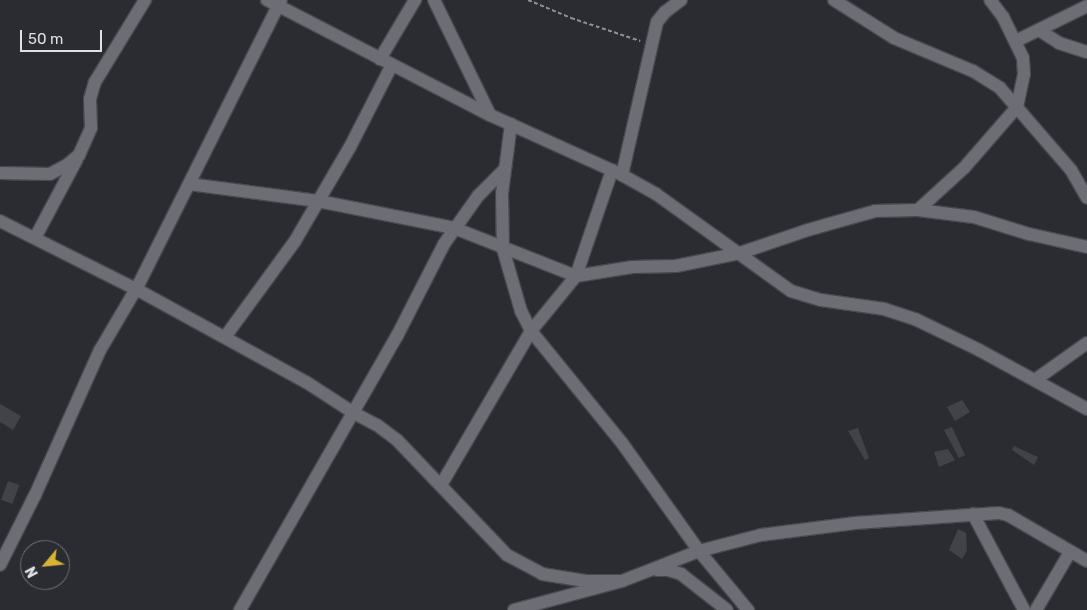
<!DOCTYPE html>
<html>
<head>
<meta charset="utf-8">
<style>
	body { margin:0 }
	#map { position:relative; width:1087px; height:610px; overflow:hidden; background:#2a2c31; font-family:Rubik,sans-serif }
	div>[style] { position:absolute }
	.building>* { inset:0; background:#414349; transform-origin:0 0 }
	.path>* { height:2px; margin-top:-1px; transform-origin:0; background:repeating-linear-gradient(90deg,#8d8f93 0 4px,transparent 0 6.5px) }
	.roads { filter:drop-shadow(1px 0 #48494e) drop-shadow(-1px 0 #48494e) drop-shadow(0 1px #48494e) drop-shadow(0 -1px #48494e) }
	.minor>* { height:12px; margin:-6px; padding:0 6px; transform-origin:6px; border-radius:6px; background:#6d6e75 }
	span { translate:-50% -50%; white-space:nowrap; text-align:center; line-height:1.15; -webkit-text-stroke:5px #2a2c31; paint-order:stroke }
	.north { position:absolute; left:20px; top:540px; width:50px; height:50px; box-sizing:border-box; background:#2a2c31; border:1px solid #727478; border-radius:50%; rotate:242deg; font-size:14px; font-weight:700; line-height:20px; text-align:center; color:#dee0e3 }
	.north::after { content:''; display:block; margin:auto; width:18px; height:22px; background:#d7b434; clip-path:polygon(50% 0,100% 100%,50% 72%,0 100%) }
	.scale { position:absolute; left:20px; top:30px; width:82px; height:22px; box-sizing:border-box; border:2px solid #dee0e3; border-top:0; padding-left:6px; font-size:15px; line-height:18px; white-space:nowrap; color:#dee0e3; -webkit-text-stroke:4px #2a2c31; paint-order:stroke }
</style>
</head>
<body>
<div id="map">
	<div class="building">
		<div style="clip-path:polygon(962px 400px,970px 412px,955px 421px,947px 407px)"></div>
		<div style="clip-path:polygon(0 404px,21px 416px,13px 430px,0 422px)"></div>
		<div style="clip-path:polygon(952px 427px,965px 455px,959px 458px,944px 430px)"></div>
		<div style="clip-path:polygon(858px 428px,869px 458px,865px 460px,848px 431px)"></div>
		<div style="clip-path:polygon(1014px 446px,1038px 457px,1034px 465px,1012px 450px)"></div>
		<div style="clip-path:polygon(948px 449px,955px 460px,939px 467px,934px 452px)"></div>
		<div style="left:8px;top:481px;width:12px;height:20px;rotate:20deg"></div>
		<div style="clip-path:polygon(958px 529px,966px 533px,967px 551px,962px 559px,949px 550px)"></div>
	</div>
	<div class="path">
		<div style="left:528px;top:0;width:47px;rotate:22.7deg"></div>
		<div style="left:571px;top:18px;width:73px;rotate:18.4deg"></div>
	</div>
	<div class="roads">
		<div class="minor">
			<div style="left:267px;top:0;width:251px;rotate:27.3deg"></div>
			<div style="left:490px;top:115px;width:145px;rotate:24.4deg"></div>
			<div style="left:622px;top:175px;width:39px;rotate:29deg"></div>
			<div style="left:656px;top:194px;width:166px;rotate:35.7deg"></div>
			<div style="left:791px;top:291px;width:31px;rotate:17deg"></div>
			<div style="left:821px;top:300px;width:64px;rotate:8.1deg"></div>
			<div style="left:884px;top:309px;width:33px;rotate:18deg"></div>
			<div style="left:915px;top:319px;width:71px;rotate:25.8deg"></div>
			<div style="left:979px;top:350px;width:123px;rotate:28.6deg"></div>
			<div style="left:281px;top:0;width:323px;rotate:116.6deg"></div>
			<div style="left:136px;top:289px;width:194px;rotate:28.7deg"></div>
			<div style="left:306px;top:382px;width:57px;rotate:32.9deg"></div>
			<div style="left:354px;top:413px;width:26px;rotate:28deg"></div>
			<div style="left:377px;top:425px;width:25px;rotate:37deg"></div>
			<div style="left:397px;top:440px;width:159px;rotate:46.3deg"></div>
			<div style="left:507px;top:555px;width:40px;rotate:28deg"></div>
			<div style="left:542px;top:574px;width:44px;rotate:9.2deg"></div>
			<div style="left:585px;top:581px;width:37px"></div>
			<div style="left:434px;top:0;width:128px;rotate:64deg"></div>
			<div style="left:834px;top:0;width:71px;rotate:32.3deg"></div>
			<div style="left:894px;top:38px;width:86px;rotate:22.7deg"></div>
			<div style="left:973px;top:71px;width:32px;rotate:32deg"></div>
			<div style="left:1000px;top:88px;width:108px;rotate:49.1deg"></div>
			<div style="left:1071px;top:170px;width:32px;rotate:60deg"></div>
			<div style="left:1039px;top:30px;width:24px;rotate:33deg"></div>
			<div style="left:1059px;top:43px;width:29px;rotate:18deg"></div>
			<div style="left:1016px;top:41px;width:79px;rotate:-26.2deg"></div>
			<div style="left:380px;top:59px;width:69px;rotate:-59.3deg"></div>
			<div style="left:511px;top:124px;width:70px;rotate:97.4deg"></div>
			<div style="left:502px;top:193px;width:56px;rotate:89deg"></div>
			<div style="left:503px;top:249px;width:65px;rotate:73.8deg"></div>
			<div style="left:521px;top:311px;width:22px;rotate:63deg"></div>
			<div style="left:531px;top:331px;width:144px;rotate:50.9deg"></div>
			<div style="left:622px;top:443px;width:133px;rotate:54.5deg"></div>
			<div style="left:699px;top:551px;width:77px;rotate:50.3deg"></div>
			<div style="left:0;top:173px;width:50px;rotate:1.1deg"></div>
			<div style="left:50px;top:174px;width:19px;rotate:-28deg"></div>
			<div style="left:67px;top:165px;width:16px;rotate:-40deg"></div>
			<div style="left:79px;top:155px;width:30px;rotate:-66deg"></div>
			<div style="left:91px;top:128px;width:29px;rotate:-92deg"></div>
			<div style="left:90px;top:99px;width:18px;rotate:-74deg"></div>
			<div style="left:95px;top:82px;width:96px;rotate:-58.6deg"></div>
			<div style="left:622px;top:175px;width:157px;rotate:-77.1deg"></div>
			<div style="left:657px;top:22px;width:13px;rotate:-51deg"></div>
			<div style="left:665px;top:12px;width:20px;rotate:-37deg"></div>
			<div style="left:189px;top:184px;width:130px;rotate:7.5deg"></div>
			<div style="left:318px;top:201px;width:139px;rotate:11.2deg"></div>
			<div style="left:454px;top:228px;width:131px;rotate:21.5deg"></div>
			<div style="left:576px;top:276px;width:57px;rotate:-9.1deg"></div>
			<div style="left:632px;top:267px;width:44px;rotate:-1.3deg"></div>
			<div style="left:676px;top:266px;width:65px;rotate:-11.5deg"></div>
			<div style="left:740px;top:253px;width:72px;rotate:-18.7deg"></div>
			<div style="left:808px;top:230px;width:70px;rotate:-15.8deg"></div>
			<div style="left:875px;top:211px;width:43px;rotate:-1.3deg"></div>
			<div style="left:918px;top:210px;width:56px;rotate:7.1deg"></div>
			<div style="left:974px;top:217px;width:58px;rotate:17.2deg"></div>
			<div style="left:1029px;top:234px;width:59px;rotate:12.6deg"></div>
			<div style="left:918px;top:210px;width:62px;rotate:-42.4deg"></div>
			<div style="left:964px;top:168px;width:81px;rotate:-49deg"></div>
			<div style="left:1017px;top:107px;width:34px;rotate:-78deg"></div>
			<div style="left:1024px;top:74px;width:16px;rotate:-94deg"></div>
			<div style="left:1023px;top:58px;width:46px;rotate:-116deg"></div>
			<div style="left:1003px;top:17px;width:21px;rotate:-127deg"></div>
			<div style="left:0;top:221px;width:152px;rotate:26.6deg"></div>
			<div style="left:136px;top:289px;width:71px;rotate:120.5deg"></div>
			<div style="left:100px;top:350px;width:159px;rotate:114.1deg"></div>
			<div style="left:35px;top:495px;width:78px;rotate:116.6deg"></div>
			<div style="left:35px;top:238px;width:89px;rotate:-62deg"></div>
			<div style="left:225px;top:337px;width:119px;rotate:-53.9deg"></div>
			<div style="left:295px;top:241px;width:109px;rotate:-59.7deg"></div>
			<div style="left:350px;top:147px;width:92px;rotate:-62.9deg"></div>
			<div style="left:1035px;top:380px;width:64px;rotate:-35.4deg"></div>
			<div style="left:441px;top:485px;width:178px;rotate:-59.7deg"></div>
			<div style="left:531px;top:331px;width:71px;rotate:-50.7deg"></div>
			<div style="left:576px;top:276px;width:112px;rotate:-71.2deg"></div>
			<div style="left:973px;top:514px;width:109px;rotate:62deg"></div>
			<div style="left:657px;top:570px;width:11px"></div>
			<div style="left:668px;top:570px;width:14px;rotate:17deg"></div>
			<div style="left:681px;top:574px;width:58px;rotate:38deg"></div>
			<div style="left:240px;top:610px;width:316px;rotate:-60.2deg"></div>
			<div style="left:397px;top:336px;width:103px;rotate:-62.9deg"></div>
			<div style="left:444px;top:244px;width:59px;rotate:-54.7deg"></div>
			<div style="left:478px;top:196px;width:37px;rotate:-45deg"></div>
			<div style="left:514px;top:610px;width:112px;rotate:-15deg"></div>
			<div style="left:622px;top:581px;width:83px;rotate:-21.3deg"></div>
			<div style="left:699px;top:551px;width:64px;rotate:-14.5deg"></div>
			<div style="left:761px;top:535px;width:95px;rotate:-7.3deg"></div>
			<div style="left:855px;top:523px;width:144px;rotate:-4deg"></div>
			<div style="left:999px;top:513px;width:9px;rotate:13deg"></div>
			<div style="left:1008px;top:515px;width:91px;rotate:30.2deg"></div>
			<div style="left:1036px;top:610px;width:67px;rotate:-59.6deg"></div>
		</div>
	</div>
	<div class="north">N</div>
	<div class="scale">50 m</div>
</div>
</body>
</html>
